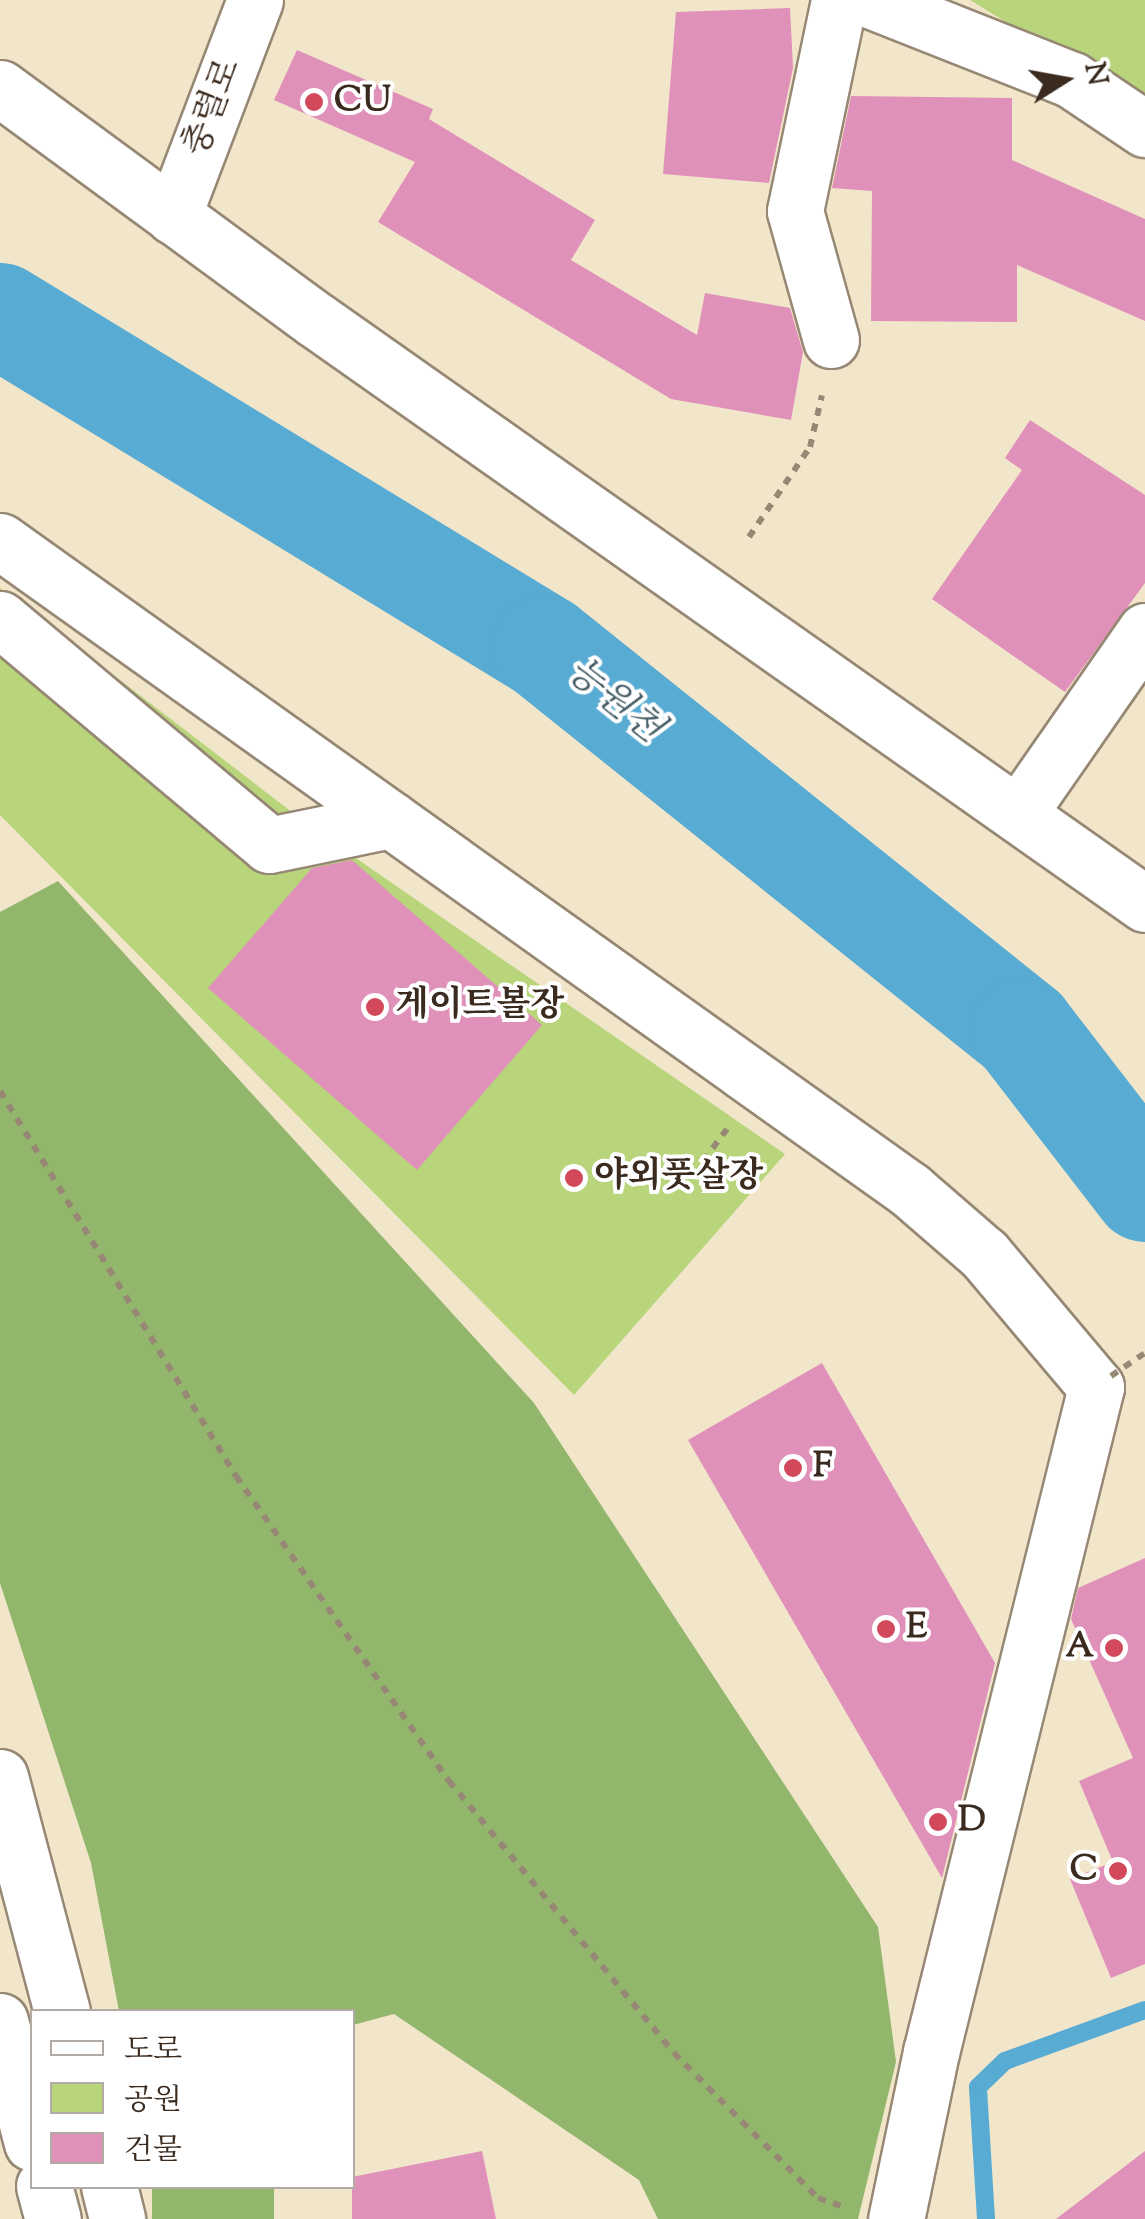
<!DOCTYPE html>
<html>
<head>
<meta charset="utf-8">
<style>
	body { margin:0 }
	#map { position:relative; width:1145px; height:2219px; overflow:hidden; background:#f1e5ca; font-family:"Sorts Mill Goudy","Noto Serif KR",serif }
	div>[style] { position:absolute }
	.green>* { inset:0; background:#b8d57b }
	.forest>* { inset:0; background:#92b66b; transform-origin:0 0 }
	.stream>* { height:18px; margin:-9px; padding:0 9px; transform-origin:9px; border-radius:9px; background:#58abd3 }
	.river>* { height:105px; margin:-52.5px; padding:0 52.5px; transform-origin:52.5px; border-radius:52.5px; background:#58abd3 }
	.building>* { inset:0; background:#e091ba }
	.path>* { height:6px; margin-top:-3px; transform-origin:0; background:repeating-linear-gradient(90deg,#968874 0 8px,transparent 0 16px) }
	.roads { filter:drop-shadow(2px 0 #968874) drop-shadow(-2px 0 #968874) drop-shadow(0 2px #968874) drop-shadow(0 -2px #968874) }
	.minor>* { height:55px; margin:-27.5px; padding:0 27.5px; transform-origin:27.5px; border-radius:27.5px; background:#fff }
	.major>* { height:55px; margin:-27.5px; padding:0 27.5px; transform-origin:27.5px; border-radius:27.5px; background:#fff }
	.highway>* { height:55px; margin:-27.5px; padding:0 27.5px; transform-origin:27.5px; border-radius:27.5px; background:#fff }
	.path-bridge>* { height:6px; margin-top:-3px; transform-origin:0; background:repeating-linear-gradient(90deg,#968874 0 8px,transparent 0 16px) }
	.dots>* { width:28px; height:28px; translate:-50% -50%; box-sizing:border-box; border:5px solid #fff; border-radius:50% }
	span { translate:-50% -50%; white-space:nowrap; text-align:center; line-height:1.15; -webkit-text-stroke:8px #fff; paint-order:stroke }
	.poi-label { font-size:35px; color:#3b2a1e; font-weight:700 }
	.left { translate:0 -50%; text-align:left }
	.right { translate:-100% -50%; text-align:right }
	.street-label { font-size:35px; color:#3b2a1e }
	.water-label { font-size:38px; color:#475e66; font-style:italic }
	.legend { position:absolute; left:30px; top:2009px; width:325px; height:180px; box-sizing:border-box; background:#fff; border:2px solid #b1aaa5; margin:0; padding:12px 18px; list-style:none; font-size:30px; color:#3b2a1e }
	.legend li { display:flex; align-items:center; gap:20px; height:50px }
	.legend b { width:50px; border:2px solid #b1aaa5 }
	.north { position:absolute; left:1015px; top:30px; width:100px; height:100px; -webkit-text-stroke:8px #fff; paint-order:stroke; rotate:79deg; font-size:28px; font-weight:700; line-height:40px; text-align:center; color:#3b2a1e }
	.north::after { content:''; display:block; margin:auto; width:35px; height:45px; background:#3b2a1e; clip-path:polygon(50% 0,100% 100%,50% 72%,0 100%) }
</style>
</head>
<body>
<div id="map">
	<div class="green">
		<div style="clip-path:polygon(970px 0,1145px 0,1145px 108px)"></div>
		<div style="clip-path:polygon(0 588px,318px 832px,785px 1154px,574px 1395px,0 815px)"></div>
	</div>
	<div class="forest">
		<div style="clip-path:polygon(58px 881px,534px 1403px,878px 1927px,896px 2062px,858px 2219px,658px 2219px,639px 2180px,394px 2014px,353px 2025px,352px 2012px,119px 2011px,91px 1863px,0 1583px,0 912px)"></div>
		<div style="left:152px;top:2187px;width:122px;height:33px"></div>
	</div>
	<div class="stream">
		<div style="left:986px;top:2219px;width:132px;rotate:-93.5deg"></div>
		<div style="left:978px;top:2087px;width:37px;rotate:-44deg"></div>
		<div style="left:1005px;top:2061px;width:149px;rotate:-20deg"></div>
	</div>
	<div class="river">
		<div style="left:0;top:315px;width:637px;rotate:31.4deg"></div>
		<div style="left:544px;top:647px;width:613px;rotate:38.7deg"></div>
		<div style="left:1022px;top:1030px;width:201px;rotate:52.3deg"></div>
	</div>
	<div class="building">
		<div style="clip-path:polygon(790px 8px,793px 68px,769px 183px,663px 174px,676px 12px)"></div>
		<div style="clip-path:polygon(297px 50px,433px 109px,429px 119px,595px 220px,571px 260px,697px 335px,705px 293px,790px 308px,803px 352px,791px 420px,671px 399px,378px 222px,415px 162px,274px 100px)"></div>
		<div style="clip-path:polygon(851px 96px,1012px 98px,1012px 160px,1145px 219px,1145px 321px,1017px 265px,1017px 322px,871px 321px,872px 191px,832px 188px)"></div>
		<div style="clip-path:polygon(1030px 420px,1145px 495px,1145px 583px,1065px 692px,932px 599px,1022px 470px,1005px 458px)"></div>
		<div style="clip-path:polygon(352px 860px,542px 1025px,417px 1170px,208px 988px,312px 868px)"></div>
		<div style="clip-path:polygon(822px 1363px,995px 1663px,942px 1878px,688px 1440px)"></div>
		<div style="clip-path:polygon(1145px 1558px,1145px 1964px,1111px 1978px,1070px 1879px,1113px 1862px,1079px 1781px,1133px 1758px,1071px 1619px,1078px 1588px)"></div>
		<div style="clip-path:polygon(482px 2151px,496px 2219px,352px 2219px,352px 2177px)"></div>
		<div style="clip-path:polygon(1145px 2151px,1145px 2219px,1056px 2219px)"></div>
	</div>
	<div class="path">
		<div style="left:749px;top:537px;width:109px;rotate:-55.9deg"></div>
		<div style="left:810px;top:447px;width:53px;rotate:-77deg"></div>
		<div style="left:0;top:1091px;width:452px;rotate:58.5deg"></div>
		<div style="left:236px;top:1476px;width:372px;rotate:55.1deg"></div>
		<div style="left:449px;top:1781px;width:353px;rotate:50.4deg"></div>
		<div style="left:674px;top:2053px;width:204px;rotate:45.2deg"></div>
		<div style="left:818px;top:2198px;width:24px;rotate:19deg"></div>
		<div style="left:703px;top:1161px;width:40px;rotate:-53deg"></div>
	</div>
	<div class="roads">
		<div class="minor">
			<div style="left:870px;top:0;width:217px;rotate:21.6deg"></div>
			<div style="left:1072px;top:80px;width:88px;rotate:33.9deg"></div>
			<div style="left:173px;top:216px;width:231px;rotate:-69.2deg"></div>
			<div style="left:831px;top:340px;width:134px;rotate:-105.6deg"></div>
			<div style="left:795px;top:211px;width:216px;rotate:-78.2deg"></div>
			<div style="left:0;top:541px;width:1118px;rotate:35.5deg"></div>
			<div style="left:910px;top:1190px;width:98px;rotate:40.9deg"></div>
			<div style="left:984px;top:1254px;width:174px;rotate:49.9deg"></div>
			<div style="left:1096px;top:1387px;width:685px;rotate:103.93deg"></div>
			<div style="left:931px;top:2052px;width:171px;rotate:101.8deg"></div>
			<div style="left:0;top:619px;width:351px;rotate:40deg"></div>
			<div style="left:269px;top:845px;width:125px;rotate:-11.6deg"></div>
			<div style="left:1018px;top:814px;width:223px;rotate:-55.2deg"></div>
		</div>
		<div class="major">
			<div style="left:0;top:88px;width:392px;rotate:36.3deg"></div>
			<div style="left:316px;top:320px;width:1014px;rotate:35.16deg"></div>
		</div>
		<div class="highway">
			<div style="left:0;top:1777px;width:243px;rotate:75.2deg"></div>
			<div style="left:0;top:2021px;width:126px;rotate:75.3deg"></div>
			<div style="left:44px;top:2186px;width:34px;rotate:75deg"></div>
			<div style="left:109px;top:2186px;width:34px;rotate:76deg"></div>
		</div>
	</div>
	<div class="path-bridge">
		<div style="left:1111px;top:1376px;width:41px;rotate:-34.1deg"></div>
	</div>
	<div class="dots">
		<div style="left:314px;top:102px;background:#d1495b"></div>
		<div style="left:375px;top:1007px;background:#d1495b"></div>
		<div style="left:574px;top:1178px;background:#d1495b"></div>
		<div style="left:793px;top:1468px;background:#d1495b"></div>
		<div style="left:886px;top:1629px;background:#d1495b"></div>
		<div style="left:1114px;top:1648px;background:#d1495b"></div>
		<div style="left:938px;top:1822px;background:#d1495b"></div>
		<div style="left:1118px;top:1871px;background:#d1495b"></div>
	</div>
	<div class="poi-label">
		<span class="left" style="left:334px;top:102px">CU</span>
		<span class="left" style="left:395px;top:1007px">게이트볼장</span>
		<span class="left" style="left:594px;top:1178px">야외풋살장</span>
		<span class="left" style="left:813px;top:1468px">F</span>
		<span class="left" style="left:906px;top:1629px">E</span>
		<span class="right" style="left:1094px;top:1648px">A</span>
		<span class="left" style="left:958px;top:1822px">D</span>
		<span class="right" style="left:1098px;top:1871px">C</span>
	</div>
	<div class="street-label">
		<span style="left:214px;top:108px;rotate:-69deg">충렬로</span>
	</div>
	<div class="water-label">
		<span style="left:613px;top:702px;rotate:39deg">능원천</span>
	</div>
	<ul class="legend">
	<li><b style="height:12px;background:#fff"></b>도로</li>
	<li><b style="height:28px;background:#b8d57b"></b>공원</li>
	<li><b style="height:28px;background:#e091ba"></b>건물</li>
	</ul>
	<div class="north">N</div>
</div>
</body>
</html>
